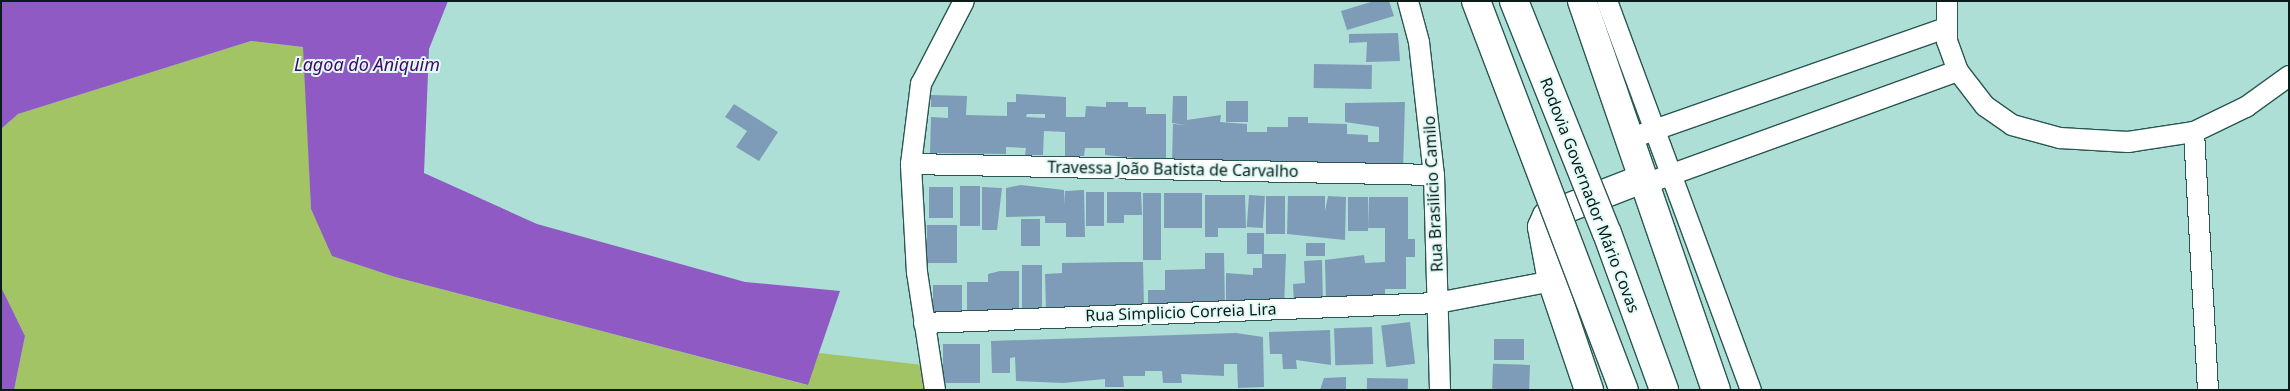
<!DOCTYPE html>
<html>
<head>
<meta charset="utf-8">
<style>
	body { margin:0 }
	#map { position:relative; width:2290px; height:391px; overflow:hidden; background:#addfd7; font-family:"Noto Sans",sans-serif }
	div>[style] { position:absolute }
	.green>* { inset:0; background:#a2c465 }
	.water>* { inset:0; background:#8f5ac3 }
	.building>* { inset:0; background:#7e9cb7; transform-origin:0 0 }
	.roads { filter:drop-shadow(1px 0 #295751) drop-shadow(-1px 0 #295751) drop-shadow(0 1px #295751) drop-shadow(0 -1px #295751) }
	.street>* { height:20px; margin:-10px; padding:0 10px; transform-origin:10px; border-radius:10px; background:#fff }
	.secondary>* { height:28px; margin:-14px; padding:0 14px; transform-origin:14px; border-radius:14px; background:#fff }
	.bridges { filter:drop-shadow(1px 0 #295751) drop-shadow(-1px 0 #295751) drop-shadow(0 1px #295751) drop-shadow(0 -1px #295751) }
	.highway-bridge>* { height:28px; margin:-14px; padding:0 14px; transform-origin:14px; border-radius:14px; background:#fff }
	span { translate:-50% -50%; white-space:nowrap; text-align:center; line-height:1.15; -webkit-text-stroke:4px #e2faf6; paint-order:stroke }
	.street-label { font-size:16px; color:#091c1a }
	.water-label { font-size:18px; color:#43056b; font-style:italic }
	.frame { position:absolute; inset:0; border:2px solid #091c1a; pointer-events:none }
</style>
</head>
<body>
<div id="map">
	<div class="green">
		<div style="clip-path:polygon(251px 41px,304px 47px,311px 209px,333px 256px,395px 277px,807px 385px,819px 353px,923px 365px,928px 390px,14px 390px,25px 336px,1px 287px,1px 129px,18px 114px)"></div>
	</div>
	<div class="water">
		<div style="clip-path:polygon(1px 1px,448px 1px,429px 49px,424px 173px,537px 224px,745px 282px,840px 291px,808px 385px,395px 277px,332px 256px,311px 209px,303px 47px,251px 41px,18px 114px,1px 129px)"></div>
		<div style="clip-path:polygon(1px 287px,25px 336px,14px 390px,1px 390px)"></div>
	</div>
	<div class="building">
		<div style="clip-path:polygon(1374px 1px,1389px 1px,1394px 16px,1347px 30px,1341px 11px)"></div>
		<div style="clip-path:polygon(1398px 33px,1400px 61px,1366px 62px,1367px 42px,1349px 43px,1349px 34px)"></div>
		<div style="left:1314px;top:64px;width:58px;height:24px;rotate:1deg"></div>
		<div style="clip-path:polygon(evenodd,1016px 94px,1066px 97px,1066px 117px,1085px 117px,1086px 106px,1106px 107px,1106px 102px,1128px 102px,1128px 107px,1146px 107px,1146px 114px,1166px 114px,1166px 161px,1105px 155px,1105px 148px,1085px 148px,1084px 156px,1065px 156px,1065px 132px,1044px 131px,1043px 155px,1025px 155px,1026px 148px,1006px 147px,1006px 154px,930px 153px,931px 117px,948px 118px,948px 107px,931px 107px,931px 95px,967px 96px,966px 115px,1007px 116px,1007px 102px,1016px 102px,1016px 94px,1027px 114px,1045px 114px,1045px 118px,1026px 117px,1027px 114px)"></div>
		<div style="clip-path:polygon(1173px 96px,1187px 96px,1187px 120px,1221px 115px,1220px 122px,1247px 124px,1247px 132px,1267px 132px,1267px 127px,1288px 127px,1288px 117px,1308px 117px,1308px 123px,1347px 124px,1347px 134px,1368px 135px,1368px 142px,1379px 142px,1379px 127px,1345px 122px,1345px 103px,1405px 102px,1403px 171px,1172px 161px,1173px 124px,1187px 125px,1172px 123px)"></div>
		<div style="left:1226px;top:101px;width:22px;height:21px"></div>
		<div style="clip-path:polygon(734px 104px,778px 132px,759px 161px,736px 147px,747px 131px,725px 117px)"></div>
		<div style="clip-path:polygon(1021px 185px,1064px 190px,1064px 205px,1065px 191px,1084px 190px,1085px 237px,1066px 237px,1066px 223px,1045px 223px,1045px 216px,1006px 217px,1006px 188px)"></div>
		<div style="left:960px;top:186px;width:20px;height:40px"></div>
		<div style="left:929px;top:187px;width:24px;height:31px"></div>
		<div style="clip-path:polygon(982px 187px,1002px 188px,997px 230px,982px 230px)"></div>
		<div style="left:1086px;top:192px;width:18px;height:34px"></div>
		<div style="clip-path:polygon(1107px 192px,1141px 192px,1142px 215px,1124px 215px,1124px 223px,1107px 223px)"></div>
		<div style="left:1143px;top:193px;width:18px;height:67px"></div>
		<div style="left:1164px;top:193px;width:38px;height:35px"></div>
		<div style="clip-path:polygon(1205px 195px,1245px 195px,1246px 228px,1218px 228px,1218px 237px,1205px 237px)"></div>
		<div style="left:1249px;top:195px;width:16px;height:32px;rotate:4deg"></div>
		<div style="left:1266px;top:196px;width:19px;height:38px"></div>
		<div style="clip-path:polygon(1288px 196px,1325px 196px,1325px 211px,1328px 196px,1346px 197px,1345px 240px,1287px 234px)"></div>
		<div style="left:1348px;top:197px;width:20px;height:34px"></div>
		<div style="clip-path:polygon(1369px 197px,1408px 197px,1408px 239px,1415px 239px,1415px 257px,1406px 257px,1406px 289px,1385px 289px,1385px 303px,1326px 304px,1325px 260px,1364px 255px,1365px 263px,1385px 262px,1385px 228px,1368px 228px)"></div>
		<div style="left:1021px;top:219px;width:19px;height:27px"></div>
		<div style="left:927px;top:225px;width:30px;height:38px"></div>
		<div style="clip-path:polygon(1247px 233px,1264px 233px,1264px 254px,1286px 254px,1284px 308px,1226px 309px,1226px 273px,1253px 275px,1253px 268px,1262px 268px,1262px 254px,1247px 254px)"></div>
		<div style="left:1306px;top:243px;width:19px;height:13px"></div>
		<div style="clip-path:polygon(1205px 253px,1224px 253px,1225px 308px,1148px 307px,1148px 290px,1165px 290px,1165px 270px,1205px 269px)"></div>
		<div style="clip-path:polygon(1322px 260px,1323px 305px,1294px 305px,1293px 284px,1305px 283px,1304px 261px)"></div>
		<div style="clip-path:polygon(1124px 262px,1143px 262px,1144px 307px,1046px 311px,1045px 274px,1062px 273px,1062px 263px)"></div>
		<div style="left:1022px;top:265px;width:20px;height:47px"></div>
		<div style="clip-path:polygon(1000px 271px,1019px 271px,1019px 313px,967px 314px,967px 282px,988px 282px,988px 274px)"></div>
		<div style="left:933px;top:285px;width:29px;height:33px"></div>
		<div style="left:1410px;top:322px;width:42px;height:29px;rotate:83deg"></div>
		<div style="left:1372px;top:327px;width:37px;height:38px;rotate:88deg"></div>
		<div style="clip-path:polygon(1330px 330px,1331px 365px,1296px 360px,1297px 369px,1283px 369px,1282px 354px,1270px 354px,1269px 332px)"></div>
		<div style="clip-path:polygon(1236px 333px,1263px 337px,1264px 387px,1238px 388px,1237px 364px,1224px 364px,1224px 376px,1181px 374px,1182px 383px,1163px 383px,1162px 371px,1145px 371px,1145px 376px,1123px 376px,1124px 387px,1105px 387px,1105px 379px,1063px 383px,1016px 381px,1015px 357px,1010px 358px,1010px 373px,992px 373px,991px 341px)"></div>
		<div style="left:1494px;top:339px;width:30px;height:21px"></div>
		<div style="left:980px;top:344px;width:39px;height:37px;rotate:90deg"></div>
		<div style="left:1530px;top:365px;width:25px;height:37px;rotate:92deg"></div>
		<div style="clip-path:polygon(1346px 377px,1346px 390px,1320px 390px,1324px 378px)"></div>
		<div style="left:1367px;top:378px;width:41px;height:12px;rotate:1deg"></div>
	</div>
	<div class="roads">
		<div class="street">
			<div style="left:1408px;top:1px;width:42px;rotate:75deg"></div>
			<div style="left:1419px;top:42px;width:134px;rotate:83.6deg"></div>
			<div style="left:1434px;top:175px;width:215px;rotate:88.4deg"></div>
			<div style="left:1607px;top:1px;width:415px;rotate:69.7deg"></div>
			<div style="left:1947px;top:1px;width:40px;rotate:90deg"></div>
			<div style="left:1947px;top:41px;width:32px;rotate:70deg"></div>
			<div style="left:1958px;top:71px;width:44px;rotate:52.4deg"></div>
			<div style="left:1985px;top:106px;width:33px;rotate:35deg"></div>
			<div style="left:2012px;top:125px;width:50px;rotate:15.2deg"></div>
			<div style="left:2060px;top:138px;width:68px;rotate:3.4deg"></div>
			<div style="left:2128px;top:142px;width:67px;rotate:-8.6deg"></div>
			<div style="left:2194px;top:132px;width:58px;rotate:-25.7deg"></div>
			<div style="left:2246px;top:107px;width:53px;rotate:-35.8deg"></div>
			<div style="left:2194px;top:132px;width:258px;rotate:86.9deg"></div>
			<div style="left:1643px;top:134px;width:321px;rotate:-19.3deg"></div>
			<div style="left:911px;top:164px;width:523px;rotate:1.2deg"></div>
			<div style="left:1659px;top:179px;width:318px;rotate:-19.9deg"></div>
			<div style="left:924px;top:323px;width:513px;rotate:-2.23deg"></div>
			<div style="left:1437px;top:303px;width:117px;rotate:-10.8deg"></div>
			<div style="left:935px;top:390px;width:118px;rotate:-98.7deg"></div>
			<div style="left:917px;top:273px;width:109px;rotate:-93.2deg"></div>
			<div style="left:911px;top:164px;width:81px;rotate:-82.9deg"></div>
			<div style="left:921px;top:84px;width:93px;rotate:-62.6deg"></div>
		</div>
		<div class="secondary">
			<div style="left:1582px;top:1px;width:411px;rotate:71deg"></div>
			<div style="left:1589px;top:390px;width:115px;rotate:-108.7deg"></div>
			<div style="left:1552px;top:281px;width:55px;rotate:-100.5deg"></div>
			<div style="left:1542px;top:227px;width:12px;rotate:-66deg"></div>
			<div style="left:1547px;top:216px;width:93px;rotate:-21.3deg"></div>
			<div style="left:1634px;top:182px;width:10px;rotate:11deg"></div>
		</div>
	</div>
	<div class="bridges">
		<div class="highway-bridge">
			<div style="left:1476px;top:1px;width:416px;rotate:69.2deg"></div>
			<div style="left:1514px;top:1px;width:250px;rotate:68.2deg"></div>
			<div style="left:1607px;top:233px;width:167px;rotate:70deg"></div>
		</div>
	</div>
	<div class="street-label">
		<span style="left:1173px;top:169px;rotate:1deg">Travessa João Batista de Carvalho</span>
		<span style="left:1433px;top:194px;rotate:-93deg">Rua Brasilício Camilo</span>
		<span style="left:1590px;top:195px;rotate:69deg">Rodovia Governador Mário Covas</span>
		<span style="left:1181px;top:312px;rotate:-2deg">Rua Simplicio Correia Lira</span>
	</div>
	<div class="water-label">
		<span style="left:367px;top:64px">Lagoa do Aniquim</span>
	</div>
	<div class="frame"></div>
</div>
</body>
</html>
